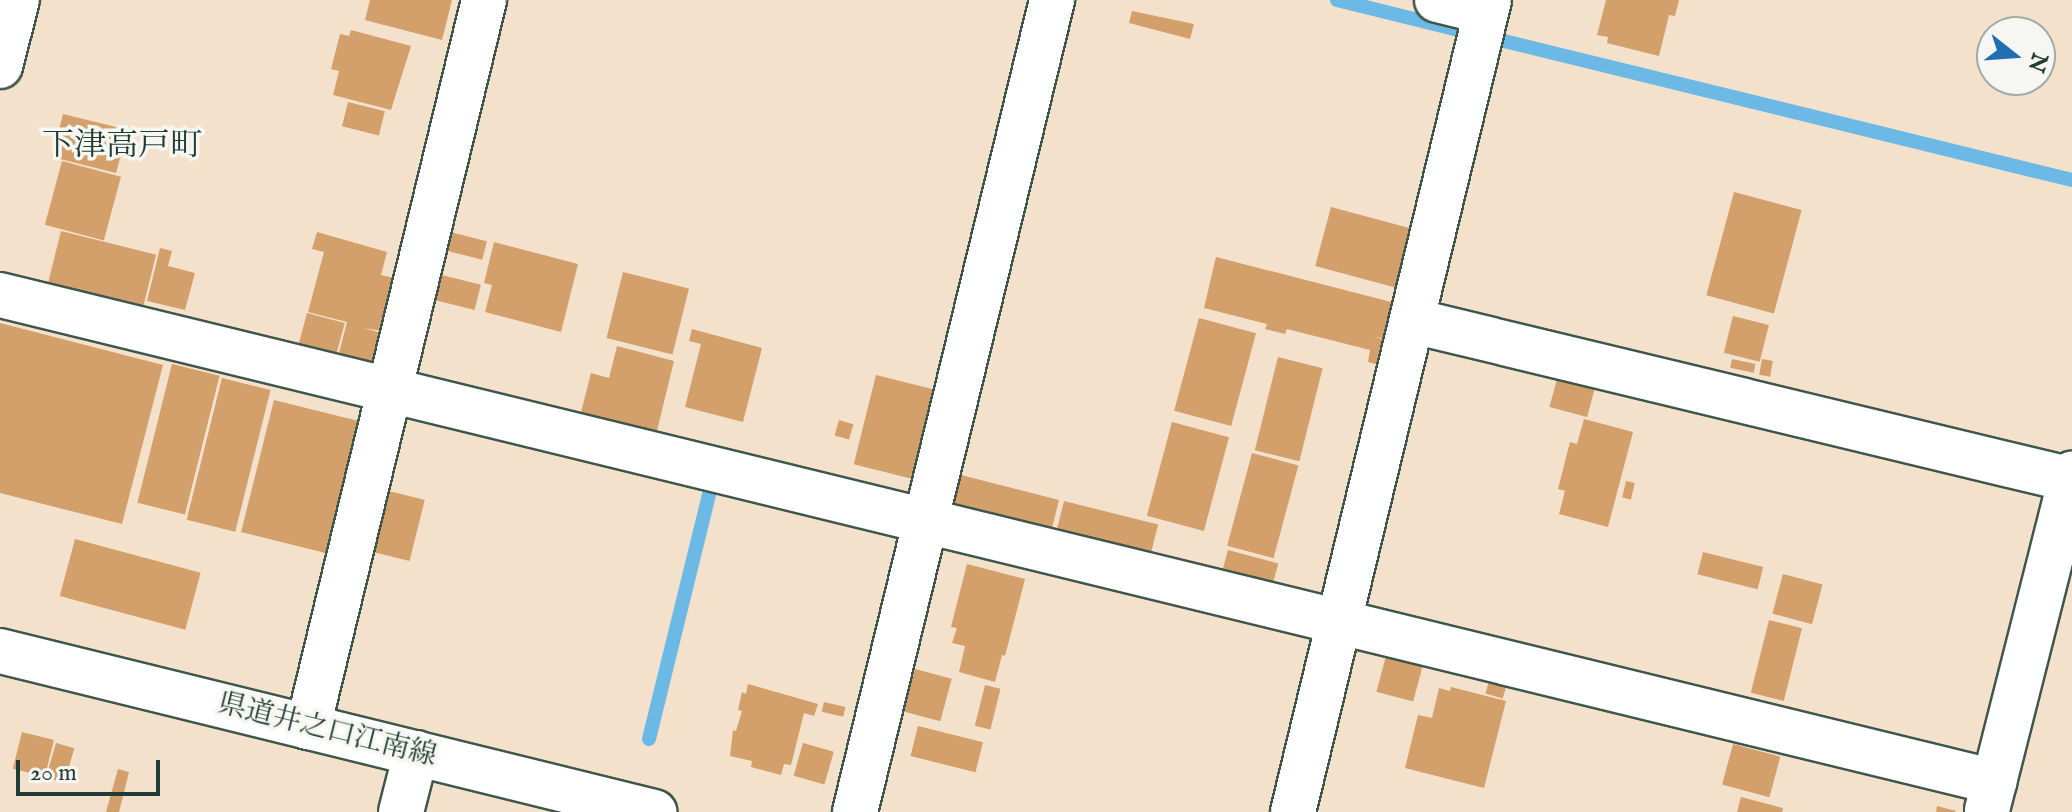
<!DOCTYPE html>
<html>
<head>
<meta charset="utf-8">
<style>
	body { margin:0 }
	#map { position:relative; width:2072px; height:812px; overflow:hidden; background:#f4e1cb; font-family:"IM FELL English","Noto Serif JP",serif }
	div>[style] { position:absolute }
	.stream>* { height:14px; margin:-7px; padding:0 7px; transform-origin:7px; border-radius:7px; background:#6cb9e6 }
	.building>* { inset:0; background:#d39f6b; transform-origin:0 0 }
	.roads { filter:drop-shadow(2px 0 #3f564b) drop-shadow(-2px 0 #3f564b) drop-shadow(0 2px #3f564b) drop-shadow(0 -2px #3f564b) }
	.street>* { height:44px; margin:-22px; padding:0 22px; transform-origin:22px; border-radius:22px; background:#fff }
	.secondary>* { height:44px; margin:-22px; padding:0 22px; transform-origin:22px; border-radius:22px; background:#fff }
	span { translate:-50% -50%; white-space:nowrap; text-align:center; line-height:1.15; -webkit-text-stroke:7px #f6f6f2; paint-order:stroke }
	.street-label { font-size:28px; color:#1f3d34 }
	.quarter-label { font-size:32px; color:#1f3d34 }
	.north { position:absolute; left:1976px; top:16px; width:80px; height:80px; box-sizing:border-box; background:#f6f6f2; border:2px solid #a0aca6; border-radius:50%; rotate:107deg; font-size:22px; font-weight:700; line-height:32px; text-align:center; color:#1f3d34 }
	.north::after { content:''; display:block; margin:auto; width:28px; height:36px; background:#1f6fb2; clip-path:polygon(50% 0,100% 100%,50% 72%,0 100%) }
	.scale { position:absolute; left:16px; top:760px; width:144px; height:36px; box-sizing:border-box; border:4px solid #1f3d34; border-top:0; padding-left:10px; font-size:24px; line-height:28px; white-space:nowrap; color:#1f3d34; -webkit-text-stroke:6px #f6f6f2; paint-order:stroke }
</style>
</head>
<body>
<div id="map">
	<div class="stream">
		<div style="left:1337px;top:0;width:125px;rotate:13.9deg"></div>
		<div style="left:1504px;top:41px;width:585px;rotate:13.75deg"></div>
		<div style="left:649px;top:739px;width:260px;rotate:-76.2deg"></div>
	</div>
	<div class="building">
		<div style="clip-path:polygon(370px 0,452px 0,442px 40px,365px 20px)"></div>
		<div style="clip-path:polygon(1606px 0,1679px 0,1675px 16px,1669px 15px,1659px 56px,1607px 43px,1608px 37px,1597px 35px)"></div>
		<div style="clip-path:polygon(1132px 11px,1194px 24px,1190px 39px,1129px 23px)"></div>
		<div style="clip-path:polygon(351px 30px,411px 46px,391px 110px,333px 95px,339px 71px,331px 69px,340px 34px,349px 36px)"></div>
		<div style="left:348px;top:102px;width:38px;height:25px;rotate:14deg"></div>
		<div style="clip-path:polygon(63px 114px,116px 127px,114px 134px,121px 136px,118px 151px,122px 151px,116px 173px,52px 157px)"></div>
		<div style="left:62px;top:161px;width:61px;height:66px;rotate:15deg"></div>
		<div style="left:1734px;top:192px;width:70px;height:107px;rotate:15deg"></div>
		<div style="left:1331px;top:207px;width:84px;height:61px;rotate:15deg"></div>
		<div style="left:61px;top:231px;width:98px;height:61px;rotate:14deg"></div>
		<div style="clip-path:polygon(317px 232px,387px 252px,381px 275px,395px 278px,382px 331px,364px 328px,381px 333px,373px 365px,338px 357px,347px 322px,308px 312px,324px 252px,312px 249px)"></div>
		<div style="left:450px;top:232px;width:38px;height:19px;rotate:14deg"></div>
		<div style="clip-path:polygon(494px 242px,578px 264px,561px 332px,485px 312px,492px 285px,484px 283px)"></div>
		<div style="clip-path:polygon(160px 248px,172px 251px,168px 266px,195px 273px,185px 310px,147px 301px)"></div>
		<div style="clip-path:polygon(1216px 257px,1399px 304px,1389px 340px,1373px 336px,1390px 342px,1383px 366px,1368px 362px,1370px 350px,1287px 329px,1285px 334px,1265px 329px,1267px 324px,1204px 308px)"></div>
		<div style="left:623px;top:272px;width:68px;height:68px;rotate:14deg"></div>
		<div style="left:442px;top:275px;width:40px;height:26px;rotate:14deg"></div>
		<div style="left:307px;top:313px;width:39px;height:38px;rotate:15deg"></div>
		<div style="left:1733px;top:316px;width:37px;height:38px;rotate:14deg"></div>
		<div style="left:1199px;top:318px;width:59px;height:96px;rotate:15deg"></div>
		<div style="clip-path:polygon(0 323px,163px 365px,122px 524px,0 493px)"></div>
		<div style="clip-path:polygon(692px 329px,762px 348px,743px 422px,685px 407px,701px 344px,689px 341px)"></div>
		<div style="clip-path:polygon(617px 346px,674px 361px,655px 439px,579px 420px,591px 373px,609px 378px)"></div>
		<div style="left:1278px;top:357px;width:46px;height:96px;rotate:14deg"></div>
		<div style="left:1732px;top:359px;width:24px;height:9px;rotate:12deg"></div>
		<div style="left:1762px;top:359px;width:11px;height:16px;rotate:10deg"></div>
		<div style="left:172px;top:364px;width:49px;height:143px;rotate:14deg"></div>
		<div style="left:876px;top:375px;width:66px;height:92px;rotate:14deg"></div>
		<div style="left:1558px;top:375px;width:39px;height:33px;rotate:15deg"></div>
		<div style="left:222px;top:378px;width:50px;height:146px;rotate:14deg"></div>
		<div style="left:274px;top:400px;width:87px;height:136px;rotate:14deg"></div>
		<div style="clip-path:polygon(1584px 419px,1633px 432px,1608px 527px,1559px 514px,1565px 491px,1558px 489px,1570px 442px,1577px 444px)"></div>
		<div style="left:839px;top:420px;width:15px;height:16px;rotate:16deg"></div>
		<div style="left:1172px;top:422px;width:59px;height:97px;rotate:15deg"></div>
		<div style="left:1252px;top:453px;width:48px;height:96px;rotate:15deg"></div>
		<div style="clip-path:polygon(961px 475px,1059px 500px,1049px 540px,952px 509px)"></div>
		<div style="left:1626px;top:481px;width:9px;height:17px;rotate:13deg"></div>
		<div style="left:385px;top:490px;width:41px;height:63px;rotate:14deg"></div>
		<div style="left:1064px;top:501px;width:97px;height:39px;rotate:14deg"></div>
		<div style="left:75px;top:539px;width:130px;height:59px;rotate:15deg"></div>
		<div style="left:1228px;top:550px;width:52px;height:32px;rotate:15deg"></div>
		<div style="left:1703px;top:552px;width:62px;height:23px;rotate:14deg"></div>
		<div style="clip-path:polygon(967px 564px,1025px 579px,1005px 656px,1002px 655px,995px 682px,959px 672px,965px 646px,952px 643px,957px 628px,951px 627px)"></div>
		<div style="left:1783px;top:574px;width:41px;height:41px;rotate:15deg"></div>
		<div style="left:1769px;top:620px;width:34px;height:75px;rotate:14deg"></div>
		<div style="left:1386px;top:656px;width:38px;height:37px;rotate:15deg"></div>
		<div style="left:915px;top:669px;width:38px;height:44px;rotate:15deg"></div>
		<div style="left:1489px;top:681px;width:18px;height:13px;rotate:16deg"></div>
		<div style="clip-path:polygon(748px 684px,818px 704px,814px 716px,804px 713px,791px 765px,784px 764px,781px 775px,751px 767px,752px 761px,730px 756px,733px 730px,736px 731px,742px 711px,738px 710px,742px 692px,746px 694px)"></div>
		<div style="left:985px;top:685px;width:16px;height:42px;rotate:14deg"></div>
		<div style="clip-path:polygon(1451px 687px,1506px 701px,1484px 788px,1405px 768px,1418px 715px,1432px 718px,1439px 688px,1450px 691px)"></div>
		<div style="left:824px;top:702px;width:22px;height:10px;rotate:13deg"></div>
		<div style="left:918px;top:726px;width:67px;height:31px;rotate:14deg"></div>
		<div style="left:22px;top:732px;width:33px;height:38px;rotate:14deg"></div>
		<div style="left:56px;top:743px;width:19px;height:36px;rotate:16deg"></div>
		<div style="left:803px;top:743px;width:32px;height:34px;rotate:16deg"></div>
		<div style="left:1733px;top:744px;width:49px;height:42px;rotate:15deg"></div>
		<div style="clip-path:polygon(118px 769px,129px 772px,119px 812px,106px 812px)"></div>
		<div style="clip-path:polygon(1741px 797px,1783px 808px,1782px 812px,1737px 812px)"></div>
		<div style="clip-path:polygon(1937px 806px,1956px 811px,1955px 812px,1936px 812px)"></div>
	</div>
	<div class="roads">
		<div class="street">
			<div style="left:1437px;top:0;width:50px;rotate:13.8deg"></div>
			<div style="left:0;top:66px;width:68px;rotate:-75.6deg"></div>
			<div style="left:0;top:295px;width:2053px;rotate:13.72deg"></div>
			<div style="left:1413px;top:321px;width:678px;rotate:13.56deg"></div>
			<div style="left:308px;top:727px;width:748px;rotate:-76.39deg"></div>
			<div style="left:1987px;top:810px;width:347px;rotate:-75.8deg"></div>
			<div style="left:401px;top:812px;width:61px;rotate:-75.7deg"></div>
			<div style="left:855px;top:812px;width:836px;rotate:-76.36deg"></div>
			<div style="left:1293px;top:812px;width:835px;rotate:-76.43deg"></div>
		</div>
		<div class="secondary">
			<div style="left:0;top:651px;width:674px;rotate:13.83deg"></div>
		</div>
	</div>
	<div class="street-label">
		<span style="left:327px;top:731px;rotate:14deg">県道井之口江南線</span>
	</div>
	<div class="quarter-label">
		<span style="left:122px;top:147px">下津高戸町</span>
	</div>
	<div class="north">N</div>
	<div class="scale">20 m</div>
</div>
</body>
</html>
